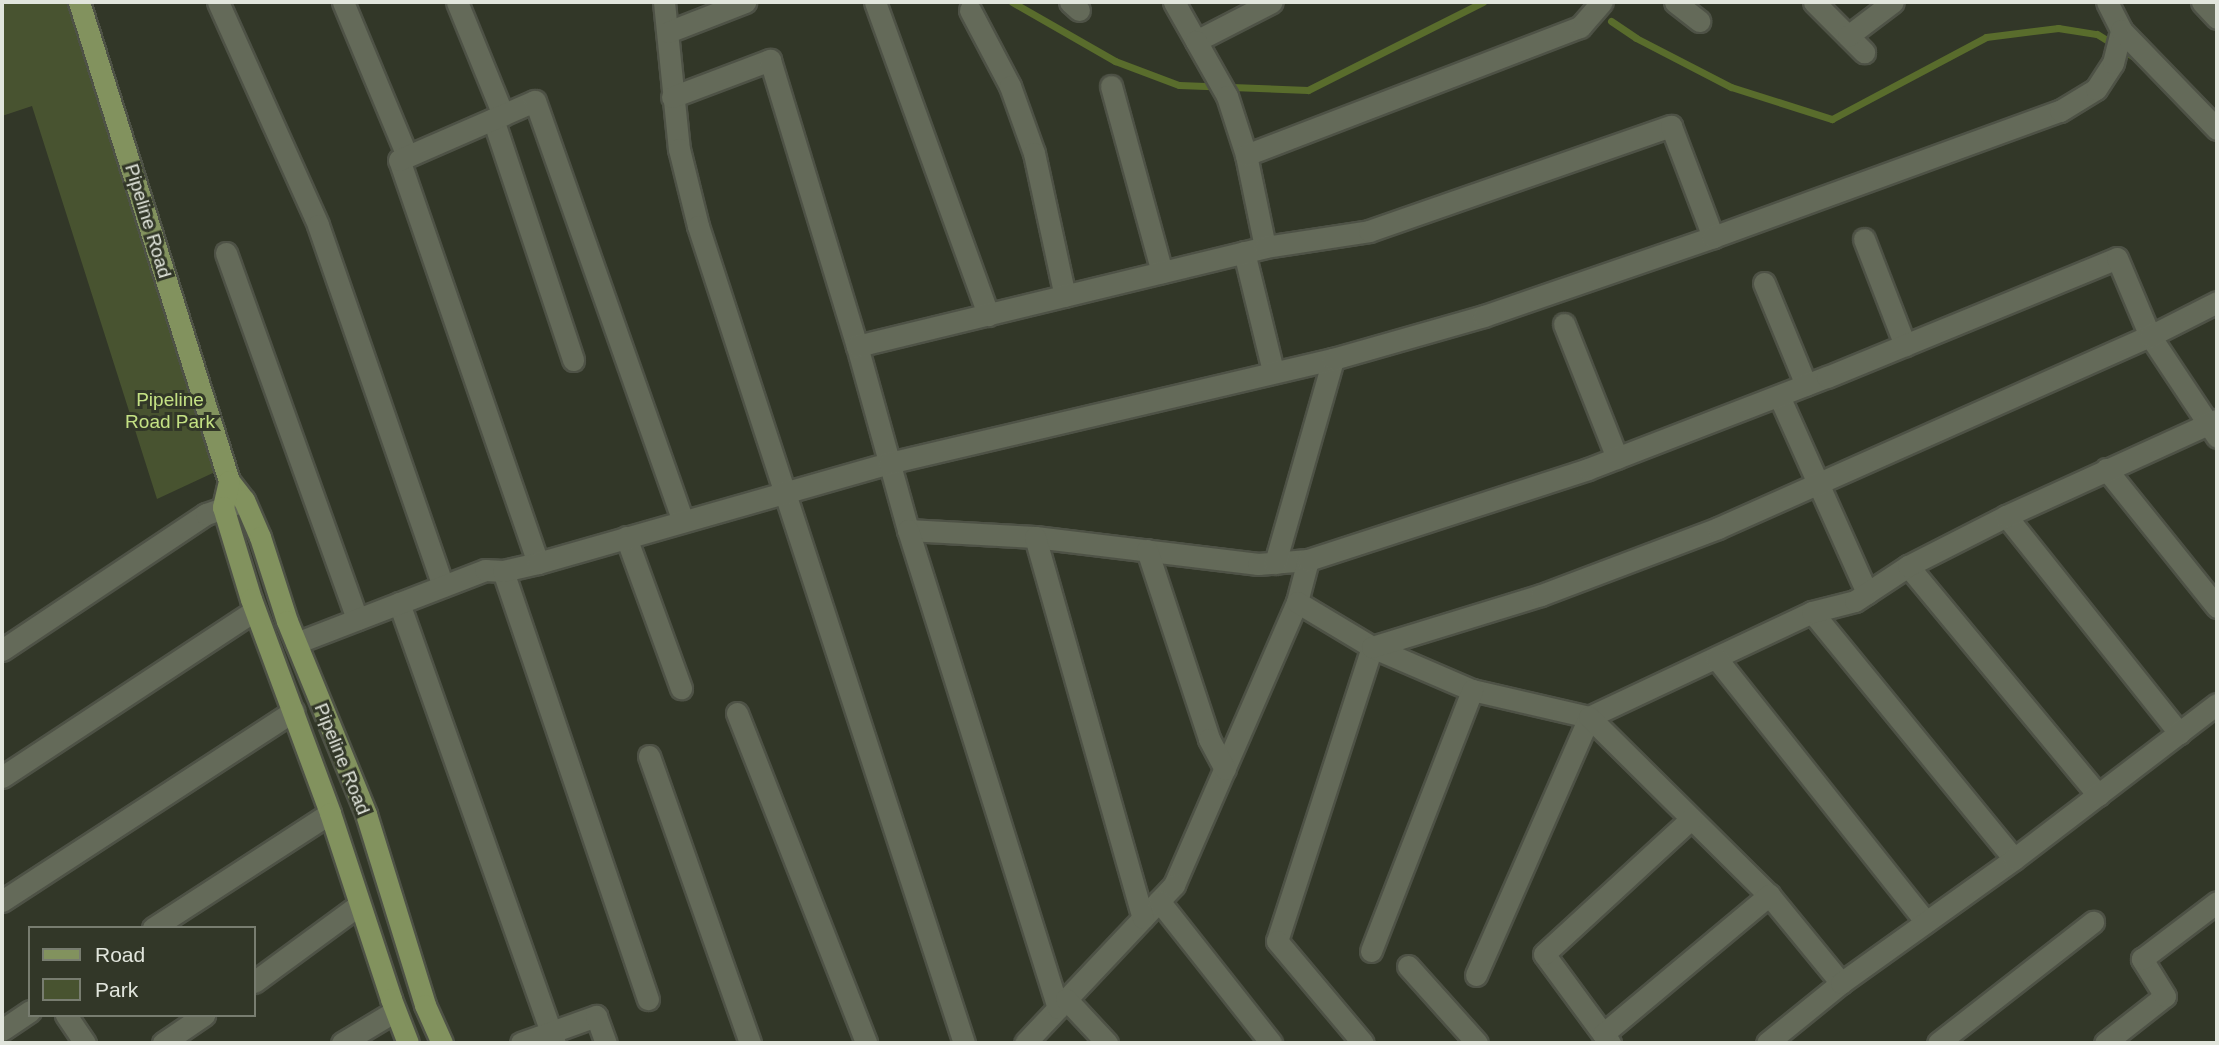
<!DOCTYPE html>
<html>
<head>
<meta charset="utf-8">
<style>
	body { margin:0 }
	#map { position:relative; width:2219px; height:1045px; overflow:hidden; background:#323728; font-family:Helvetica,sans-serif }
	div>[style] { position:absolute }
	.green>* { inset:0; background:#485330 }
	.stream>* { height:7px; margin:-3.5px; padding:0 3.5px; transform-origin:3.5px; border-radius:3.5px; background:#596c2c }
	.roads { filter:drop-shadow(2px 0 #4e5246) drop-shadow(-2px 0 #4e5246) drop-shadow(0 2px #4e5246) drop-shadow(0 -2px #4e5246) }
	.minor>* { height:21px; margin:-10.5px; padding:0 10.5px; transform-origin:10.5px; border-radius:10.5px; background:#646a59 }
	.major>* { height:21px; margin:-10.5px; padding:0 10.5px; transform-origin:10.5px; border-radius:10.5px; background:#82925e }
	span { translate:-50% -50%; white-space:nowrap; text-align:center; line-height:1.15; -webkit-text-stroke:6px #323728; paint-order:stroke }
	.street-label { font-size:19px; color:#e1e5dc }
	.park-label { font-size:19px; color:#c4e184 }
	.frame { position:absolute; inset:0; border:4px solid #e1e5dc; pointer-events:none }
	.legend { position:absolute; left:28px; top:926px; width:228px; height:91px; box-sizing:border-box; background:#323728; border:2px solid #787d70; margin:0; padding:9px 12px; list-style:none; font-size:21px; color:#e1e5dc }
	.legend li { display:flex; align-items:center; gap:14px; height:35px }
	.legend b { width:35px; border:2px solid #787d70 }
</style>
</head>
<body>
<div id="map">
	<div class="green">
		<div style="clip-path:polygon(2px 2px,73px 2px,225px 457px,215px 472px,157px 499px,32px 106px,2px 116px)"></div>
	</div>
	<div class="stream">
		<div style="left:1012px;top:2px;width:119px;rotate:29.8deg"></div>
		<div style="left:1115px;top:61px;width:68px;rotate:20.6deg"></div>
		<div style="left:1179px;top:85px;width:129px;rotate:2.2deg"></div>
		<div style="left:1308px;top:90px;width:196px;rotate:-26.7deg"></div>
		<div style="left:1611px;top:21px;width:30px;rotate:34deg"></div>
		<div style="left:1636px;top:38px;width:107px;rotate:27.3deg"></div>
		<div style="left:1731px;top:87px;width:106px;rotate:17.6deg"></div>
		<div style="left:1832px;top:119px;width:174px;rotate:-28deg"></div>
		<div style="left:1986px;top:37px;width:73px;rotate:-7.1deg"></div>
		<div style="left:2058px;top:28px;width:39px;rotate:9deg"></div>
		<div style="left:2097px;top:34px;width:47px;rotate:32deg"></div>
	</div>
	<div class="roads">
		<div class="minor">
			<div style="left:218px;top:2px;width:244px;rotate:65.8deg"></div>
			<div style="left:318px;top:225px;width:382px;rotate:70.9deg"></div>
			<div style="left:343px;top:2px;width:167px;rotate:67.4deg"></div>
			<div style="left:457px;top:2px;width:122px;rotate:67.8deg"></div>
			<div style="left:664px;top:2px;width:148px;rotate:84.2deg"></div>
			<div style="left:679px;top:149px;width:79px;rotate:76.1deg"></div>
			<div style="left:698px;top:226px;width:859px;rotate:71.97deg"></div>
			<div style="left:875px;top:2px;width:333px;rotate:70.1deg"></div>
			<div style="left:1070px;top:2px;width:12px;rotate:42deg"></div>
			<div style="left:1174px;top:2px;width:45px;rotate:60.6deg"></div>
			<div style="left:1196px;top:41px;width:85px;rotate:-27.2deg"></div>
			<div style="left:1675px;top:2px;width:31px;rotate:38deg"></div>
			<div style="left:1814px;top:2px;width:71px;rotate:45deg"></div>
			<div style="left:2107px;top:2px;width:31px;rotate:63deg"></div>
			<div style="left:2202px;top:2px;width:22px;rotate:47deg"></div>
			<div style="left:970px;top:10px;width:86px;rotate:62.2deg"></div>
			<div style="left:1010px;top:86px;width:71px;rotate:70.3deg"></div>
			<div style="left:1034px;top:153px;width:146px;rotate:77.8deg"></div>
			<div style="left:668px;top:32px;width:83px;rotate:-21.3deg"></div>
			<div style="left:1848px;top:36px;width:56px;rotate:-37.1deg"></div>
			<div style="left:1196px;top:41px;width:63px;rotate:60.6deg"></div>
			<div style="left:1227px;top:96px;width:62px;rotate:72.1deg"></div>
			<div style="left:1246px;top:155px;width:94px;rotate:78.3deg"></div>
			<div style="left:1111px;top:86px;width:193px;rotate:74.7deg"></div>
			<div style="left:672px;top:97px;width:105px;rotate:-20.7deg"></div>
			<div style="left:770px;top:60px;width:299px;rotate:73.1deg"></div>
			<div style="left:857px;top:346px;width:191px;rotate:74.5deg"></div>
			<div style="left:908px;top:530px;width:127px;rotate:3.2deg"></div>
			<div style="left:1035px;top:537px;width:225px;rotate:6.9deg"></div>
			<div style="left:1258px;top:564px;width:50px;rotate:-4.6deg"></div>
			<div style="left:1308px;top:560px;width:43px;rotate:104.7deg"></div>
			<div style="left:1297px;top:602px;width:309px;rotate:113.5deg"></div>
			<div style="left:1174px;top:885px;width:217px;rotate:133.3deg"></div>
			<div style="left:493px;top:119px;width:254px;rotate:71.6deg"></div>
			<div style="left:1246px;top:155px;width:358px;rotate:-21deg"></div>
			<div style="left:1580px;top:27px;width:33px;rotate:-49deg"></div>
			<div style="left:1864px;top:239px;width:114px;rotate:68.9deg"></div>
			<div style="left:1244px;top:252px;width:122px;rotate:76.3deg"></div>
			<div style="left:226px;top:253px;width:389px;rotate:70.3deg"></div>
			<div style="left:1764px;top:283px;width:110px;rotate:67.6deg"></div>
			<div style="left:1564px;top:324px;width:144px;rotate:68.4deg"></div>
			<div style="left:857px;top:346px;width:420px;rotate:-13.6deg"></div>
			<div style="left:1265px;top:247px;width:105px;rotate:-8.7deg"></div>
			<div style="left:1369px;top:231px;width:320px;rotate:-19.2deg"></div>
			<div style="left:1671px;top:126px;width:119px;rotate:69.3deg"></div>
			<div style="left:1779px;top:396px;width:216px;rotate:65.9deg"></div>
			<div style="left:2106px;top:469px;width:177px;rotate:51.2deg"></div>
			<div style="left:2006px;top:516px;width:278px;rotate:51.4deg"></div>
			<div style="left:908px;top:530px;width:501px;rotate:72.58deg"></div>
			<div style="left:626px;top:537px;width:161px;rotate:70deg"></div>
			<div style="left:1035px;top:537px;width:396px;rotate:74.2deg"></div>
			<div style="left:1147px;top:550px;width:199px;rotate:71.8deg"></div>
			<div style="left:1209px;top:739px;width:34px;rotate:62deg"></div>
			<div style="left:1308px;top:560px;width:294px;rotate:-18deg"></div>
			<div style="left:1588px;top:469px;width:256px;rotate:-21.1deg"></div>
			<div style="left:1827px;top:377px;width:313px;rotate:-22.3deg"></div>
			<div style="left:2117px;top:258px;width:85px;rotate:67.1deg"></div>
			<div style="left:2150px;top:336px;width:121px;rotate:56.4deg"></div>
			<div style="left:538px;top:563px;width:426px;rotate:-109deg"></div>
			<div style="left:399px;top:160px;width:148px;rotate:-23.5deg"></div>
			<div style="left:535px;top:101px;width:445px;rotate:70.6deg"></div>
			<div style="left:1275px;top:563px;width:212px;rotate:-74.1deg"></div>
			<div style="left:1908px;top:566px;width:298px;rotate:50.3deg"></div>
			<div style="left:503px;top:571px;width:452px;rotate:71.3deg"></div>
			<div style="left:1297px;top:602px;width:87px;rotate:31deg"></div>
			<div style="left:1372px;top:647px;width:309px;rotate:107.9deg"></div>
			<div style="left:1277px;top:941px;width:133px;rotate:49.9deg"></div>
			<div style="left:399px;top:603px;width:467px;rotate:70.5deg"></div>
			<div style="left:1812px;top:612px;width:319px;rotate:50.7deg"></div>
			<div style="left:296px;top:643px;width:203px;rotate:-21.1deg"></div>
			<div style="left:485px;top:570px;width:18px;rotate:3deg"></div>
			<div style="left:503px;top:571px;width:36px;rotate:-13deg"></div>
			<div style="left:538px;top:563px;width:365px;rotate:-15.9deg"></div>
			<div style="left:889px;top:463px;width:456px;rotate:-13.2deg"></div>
			<div style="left:1333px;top:359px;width:157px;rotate:-15.9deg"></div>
			<div style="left:1484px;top:316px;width:242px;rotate:-19deg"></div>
			<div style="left:1713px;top:237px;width:369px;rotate:-20deg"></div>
			<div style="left:2060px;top:111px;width:42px;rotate:-31.4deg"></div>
			<div style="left:2096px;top:89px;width:31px;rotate:-57deg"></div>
			<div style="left:2113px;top:63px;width:34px;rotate:-76deg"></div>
			<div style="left:2121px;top:30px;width:138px;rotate:45.9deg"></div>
			<div style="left:1372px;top:647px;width:109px;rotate:23.3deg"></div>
			<div style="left:1472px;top:690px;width:120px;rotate:13deg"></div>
			<div style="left:1589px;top:717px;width:246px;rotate:-25.2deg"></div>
			<div style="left:1812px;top:612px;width:44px;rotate:-14.3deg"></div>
			<div style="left:1855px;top:601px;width:64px;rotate:-33.4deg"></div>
			<div style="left:1908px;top:566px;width:110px;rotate:-27deg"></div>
			<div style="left:2006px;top:516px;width:232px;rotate:-24.5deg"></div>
			<div style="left:1372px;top:647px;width:177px;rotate:-17.1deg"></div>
			<div style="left:1541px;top:595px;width:189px;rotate:-20.7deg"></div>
			<div style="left:1718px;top:528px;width:473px;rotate:-24deg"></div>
			<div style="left:2150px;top:336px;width:75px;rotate:-26.9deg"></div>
			<div style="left:2px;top:650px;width:245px;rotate:-33.7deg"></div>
			<div style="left:206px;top:514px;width:36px;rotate:-19deg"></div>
			<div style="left:1716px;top:658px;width:337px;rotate:51.5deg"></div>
			<div style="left:737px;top:713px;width:354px;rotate:68.6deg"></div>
			<div style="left:649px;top:756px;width:304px;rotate:70.6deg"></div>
			<div style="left:2px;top:777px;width:303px;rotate:-33.4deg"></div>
			<div style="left:2px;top:901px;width:348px;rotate:-33.1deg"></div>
			<div style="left:1159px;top:901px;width:181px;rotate:51.7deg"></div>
			<div style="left:153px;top:928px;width:211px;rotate:-33deg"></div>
			<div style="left:1371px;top:951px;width:280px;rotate:-68.8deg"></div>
			<div style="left:1408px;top:966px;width:103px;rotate:48.1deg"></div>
			<div style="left:1476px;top:975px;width:282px;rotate:-66.3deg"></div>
			<div style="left:1589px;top:717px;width:253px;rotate:44.7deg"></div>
			<div style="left:1769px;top:895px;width:114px;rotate:50.7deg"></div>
			<div style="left:254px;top:982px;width:130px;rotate:-36.3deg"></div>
			<div style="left:1066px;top:999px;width:60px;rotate:47deg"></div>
			<div style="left:66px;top:1015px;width:34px;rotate:56deg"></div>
			<div style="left:2px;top:1030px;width:34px;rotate:-34deg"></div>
			<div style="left:1603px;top:1034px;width:99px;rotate:-126.4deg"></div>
			<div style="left:1544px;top:954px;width:200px;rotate:-42.6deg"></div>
			<div style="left:163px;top:1043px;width:50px;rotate:-34.3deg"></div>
			<div style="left:342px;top:1043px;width:62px;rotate:-31.1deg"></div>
			<div style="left:521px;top:1043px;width:80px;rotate:-19.8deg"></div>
			<div style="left:596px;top:1016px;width:29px;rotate:70deg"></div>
			<div style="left:1610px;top:1043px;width:11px;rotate:-128deg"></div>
			<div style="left:1603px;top:1034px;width:217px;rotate:-39.9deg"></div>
			<div style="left:1767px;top:1043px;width:95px;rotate:-39deg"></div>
			<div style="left:1841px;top:983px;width:213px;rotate:-35.6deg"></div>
			<div style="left:2014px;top:859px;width:255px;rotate:-37.4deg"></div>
			<div style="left:1938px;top:1043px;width:197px;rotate:-38deg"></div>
			<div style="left:2105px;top:1043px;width:76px;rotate:-38.1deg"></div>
			<div style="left:2165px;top:996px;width:44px;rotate:-121.9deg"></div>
			<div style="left:2142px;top:959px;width:94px;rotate:-37.2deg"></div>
		</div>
		<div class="major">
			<div style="left:79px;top:2px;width:502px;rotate:72.61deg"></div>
			<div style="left:229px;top:481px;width:24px;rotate:52deg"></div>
			<div style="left:244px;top:500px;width:40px;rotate:66.6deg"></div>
			<div style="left:260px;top:537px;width:88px;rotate:72.2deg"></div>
			<div style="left:287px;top:621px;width:209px;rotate:67.7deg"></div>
			<div style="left:366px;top:814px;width:200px;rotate:72.8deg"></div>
			<div style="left:425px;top:1005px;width:42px;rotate:65.9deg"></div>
			<div style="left:229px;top:481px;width:27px;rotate:103deg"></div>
			<div style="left:223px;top:507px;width:96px;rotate:73.1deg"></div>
			<div style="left:251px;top:599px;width:228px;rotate:69.7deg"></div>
			<div style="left:330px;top:813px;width:196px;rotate:71.8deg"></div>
			<div style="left:391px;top:999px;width:47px;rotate:68.9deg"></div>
		</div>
	</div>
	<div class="street-label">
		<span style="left:148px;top:221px;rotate:73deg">Pipeline Road</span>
		<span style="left:342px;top:759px;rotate:68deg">Pipeline Road</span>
	</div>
	<div class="park-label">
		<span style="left:170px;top:411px">Pipeline<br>Road Park</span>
	</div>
	<div class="frame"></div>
	<ul class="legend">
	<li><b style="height:9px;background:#82925e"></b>Road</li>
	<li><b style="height:19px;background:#485330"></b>Park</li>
	</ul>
</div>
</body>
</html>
